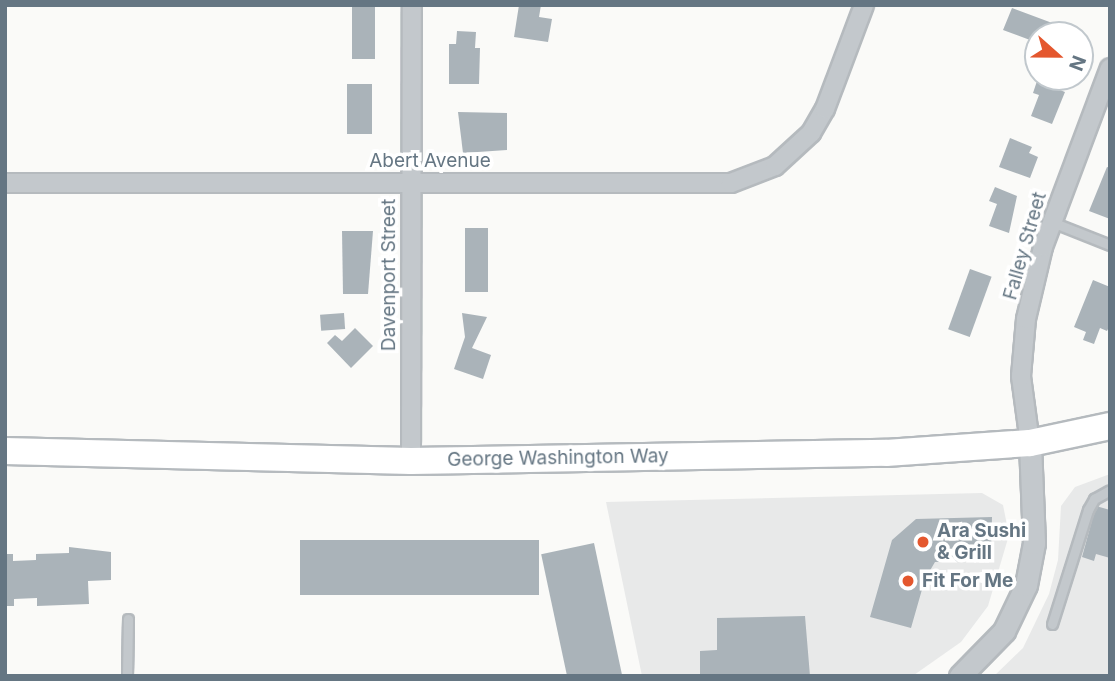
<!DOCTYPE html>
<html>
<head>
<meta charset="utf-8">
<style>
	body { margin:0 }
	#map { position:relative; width:1115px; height:681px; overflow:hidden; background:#fafaf8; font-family:Inter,sans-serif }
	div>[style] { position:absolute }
	.built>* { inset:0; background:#e8e9e9 }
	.building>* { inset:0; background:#aab3b9; transform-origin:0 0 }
	.roads { filter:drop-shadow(2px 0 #b5babe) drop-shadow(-2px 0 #b5babe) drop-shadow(0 2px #b5babe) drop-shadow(0 -2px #b5babe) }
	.service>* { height:9px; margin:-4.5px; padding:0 4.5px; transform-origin:4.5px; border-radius:4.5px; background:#c3c8cc }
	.minor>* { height:18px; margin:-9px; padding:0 9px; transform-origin:9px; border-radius:9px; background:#c3c8cc }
	.tertiary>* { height:21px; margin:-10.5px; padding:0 10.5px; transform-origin:10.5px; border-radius:10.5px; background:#c3c8cc }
	.primary>* { height:26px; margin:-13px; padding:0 13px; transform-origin:13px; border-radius:13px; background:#fff }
	.dots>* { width:19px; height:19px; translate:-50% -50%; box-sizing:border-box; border:4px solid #fff; border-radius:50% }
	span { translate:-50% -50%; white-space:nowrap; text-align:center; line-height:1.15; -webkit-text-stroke:7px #fff; paint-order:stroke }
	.street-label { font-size:19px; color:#657683 }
	.poi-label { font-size:19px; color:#657683; font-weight:700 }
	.left { translate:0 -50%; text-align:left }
	.frame { position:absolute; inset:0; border:7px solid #657683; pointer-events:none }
	.north { position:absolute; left:1024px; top:21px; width:70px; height:70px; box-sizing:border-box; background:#fff; border:2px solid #c1c8cd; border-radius:50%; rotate:111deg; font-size:19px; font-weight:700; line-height:28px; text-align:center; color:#657683 }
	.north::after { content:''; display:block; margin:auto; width:24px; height:32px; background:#e4572e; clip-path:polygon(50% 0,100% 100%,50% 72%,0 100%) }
</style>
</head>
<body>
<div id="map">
	<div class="built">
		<div style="clip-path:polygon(1110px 474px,1110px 676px,994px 676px,1023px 648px,1049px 594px,1058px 560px,1061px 506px,1075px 487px)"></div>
		<div style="clip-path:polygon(982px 493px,1003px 505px,1009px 535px,988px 606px,961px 642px,914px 675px,642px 676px,606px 502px)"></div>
	</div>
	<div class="building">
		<div style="left:352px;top:5px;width:23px;height:54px"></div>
		<div style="clip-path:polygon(519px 5px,541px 5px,539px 17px,552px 19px,548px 42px,514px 37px)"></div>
		<div style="clip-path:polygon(1012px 8px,1071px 30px,1069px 35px,1038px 35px,1038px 43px,1003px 30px)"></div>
		<div style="clip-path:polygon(457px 31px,476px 32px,475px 48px,480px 48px,479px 84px,449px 84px,449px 44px,456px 44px)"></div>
		<div style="clip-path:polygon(1037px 81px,1065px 92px,1052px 124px,1031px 116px,1039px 95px,1033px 93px)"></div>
		<div style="left:347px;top:84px;width:25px;height:50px"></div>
		<div style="clip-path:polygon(458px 112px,507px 113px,507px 150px,463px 153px)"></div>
		<div style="clip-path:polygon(1010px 138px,1032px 147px,1029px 153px,1038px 157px,1030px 178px,999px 167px)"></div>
		<div style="clip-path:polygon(1107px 167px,1110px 168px,1110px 219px,1089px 211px)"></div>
		<div style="clip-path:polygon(995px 187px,1017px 196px,1009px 233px,989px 226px,997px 204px,989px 201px)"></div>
		<div style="left:465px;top:228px;width:23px;height:64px"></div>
		<div style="clip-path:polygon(342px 231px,373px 231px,368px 294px,343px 294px)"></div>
		<div style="left:970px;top:269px;width:23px;height:64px;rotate:20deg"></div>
		<div style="clip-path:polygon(1093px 280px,1110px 287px,1110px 325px,1107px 331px,1100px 328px,1094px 344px,1083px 340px,1086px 332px,1074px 327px)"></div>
		<div style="left:344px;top:313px;width:16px;height:24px;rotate:86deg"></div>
		<div style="clip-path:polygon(462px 313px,487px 317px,472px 348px,491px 355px,483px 379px,454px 369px,465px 337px)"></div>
		<div style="clip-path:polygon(355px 328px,373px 346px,351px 368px,327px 343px,335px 335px,342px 341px)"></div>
		<div style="clip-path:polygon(1096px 506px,1110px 510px,1110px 558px,1096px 554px,1094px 561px,1082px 557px)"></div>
		<div style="clip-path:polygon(992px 517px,991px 560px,935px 562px,925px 579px,911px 628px,870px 617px,892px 540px,916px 519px)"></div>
		<div style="left:300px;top:540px;width:239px;height:55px"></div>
		<div style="left:594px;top:543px;width:136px;height:54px;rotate:78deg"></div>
		<div style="clip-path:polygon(69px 547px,111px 552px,111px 580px,88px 581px,89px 604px,37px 606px,37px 598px,14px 599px,14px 606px,5px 606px,5px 554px,13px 554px,13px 561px,36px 560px,36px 554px,69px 553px)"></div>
		<div style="clip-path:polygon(805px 616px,810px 676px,700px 676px,700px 651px,717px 650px,717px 618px)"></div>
	</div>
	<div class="roads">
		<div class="service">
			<div style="left:1052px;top:222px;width:62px;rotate:21.6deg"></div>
			<div style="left:1052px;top:624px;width:120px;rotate:-72.5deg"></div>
			<div style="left:1088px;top:510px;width:13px;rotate:-61deg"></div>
			<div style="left:1094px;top:499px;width:18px;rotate:-29deg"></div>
			<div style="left:127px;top:676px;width:57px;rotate:-89deg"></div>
		</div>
		<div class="minor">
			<div style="left:5px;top:183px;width:726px"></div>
			<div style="left:731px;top:183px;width:47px;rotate:-21.1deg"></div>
			<div style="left:775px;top:166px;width:49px;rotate:-42.5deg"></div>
			<div style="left:811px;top:133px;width:28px;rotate:-60deg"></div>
			<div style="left:825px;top:109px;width:111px;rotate:-69.4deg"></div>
			<div style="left:1030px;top:443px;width:68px;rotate:-97.7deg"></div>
			<div style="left:1021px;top:376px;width:57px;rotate:-85deg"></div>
			<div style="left:1026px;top:319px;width:74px;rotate:-76.7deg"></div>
			<div style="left:1043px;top:247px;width:191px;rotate:-69.5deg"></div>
			<div style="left:411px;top:461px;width:456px;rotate:-89.9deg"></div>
		</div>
		<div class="tertiary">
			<div style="left:960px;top:676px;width:63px;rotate:-45.6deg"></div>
			<div style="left:1004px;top:631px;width:51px;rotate:-64.4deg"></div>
			<div style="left:1026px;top:585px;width:43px;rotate:-79.2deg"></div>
			<div style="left:1034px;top:543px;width:100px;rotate:-92.3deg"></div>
		</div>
		<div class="primary">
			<div style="left:5px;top:451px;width:406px;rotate:1.4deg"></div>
			<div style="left:411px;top:461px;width:475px;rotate:-1deg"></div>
			<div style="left:886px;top:453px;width:144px;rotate:-4deg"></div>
			<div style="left:1030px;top:443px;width:82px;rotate:-12deg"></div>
		</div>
	</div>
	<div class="dots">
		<div style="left:923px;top:542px;background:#e4572e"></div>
		<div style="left:908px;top:581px;background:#e4572e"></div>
	</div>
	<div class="street-label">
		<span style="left:430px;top:161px">Abert Avenue</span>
		<span style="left:1025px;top:246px;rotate:-74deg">Falley Street</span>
		<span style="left:389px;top:275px;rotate:-90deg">Davenport Street</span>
		<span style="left:558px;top:458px;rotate:-1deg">George Washington Way</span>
	</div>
	<div class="poi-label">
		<span class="left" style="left:937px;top:542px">Ara Sushi<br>&amp; Grill</span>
		<span class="left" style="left:922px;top:581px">Fit For Me</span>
	</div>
	<div class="frame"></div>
	<div class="north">N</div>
</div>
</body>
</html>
